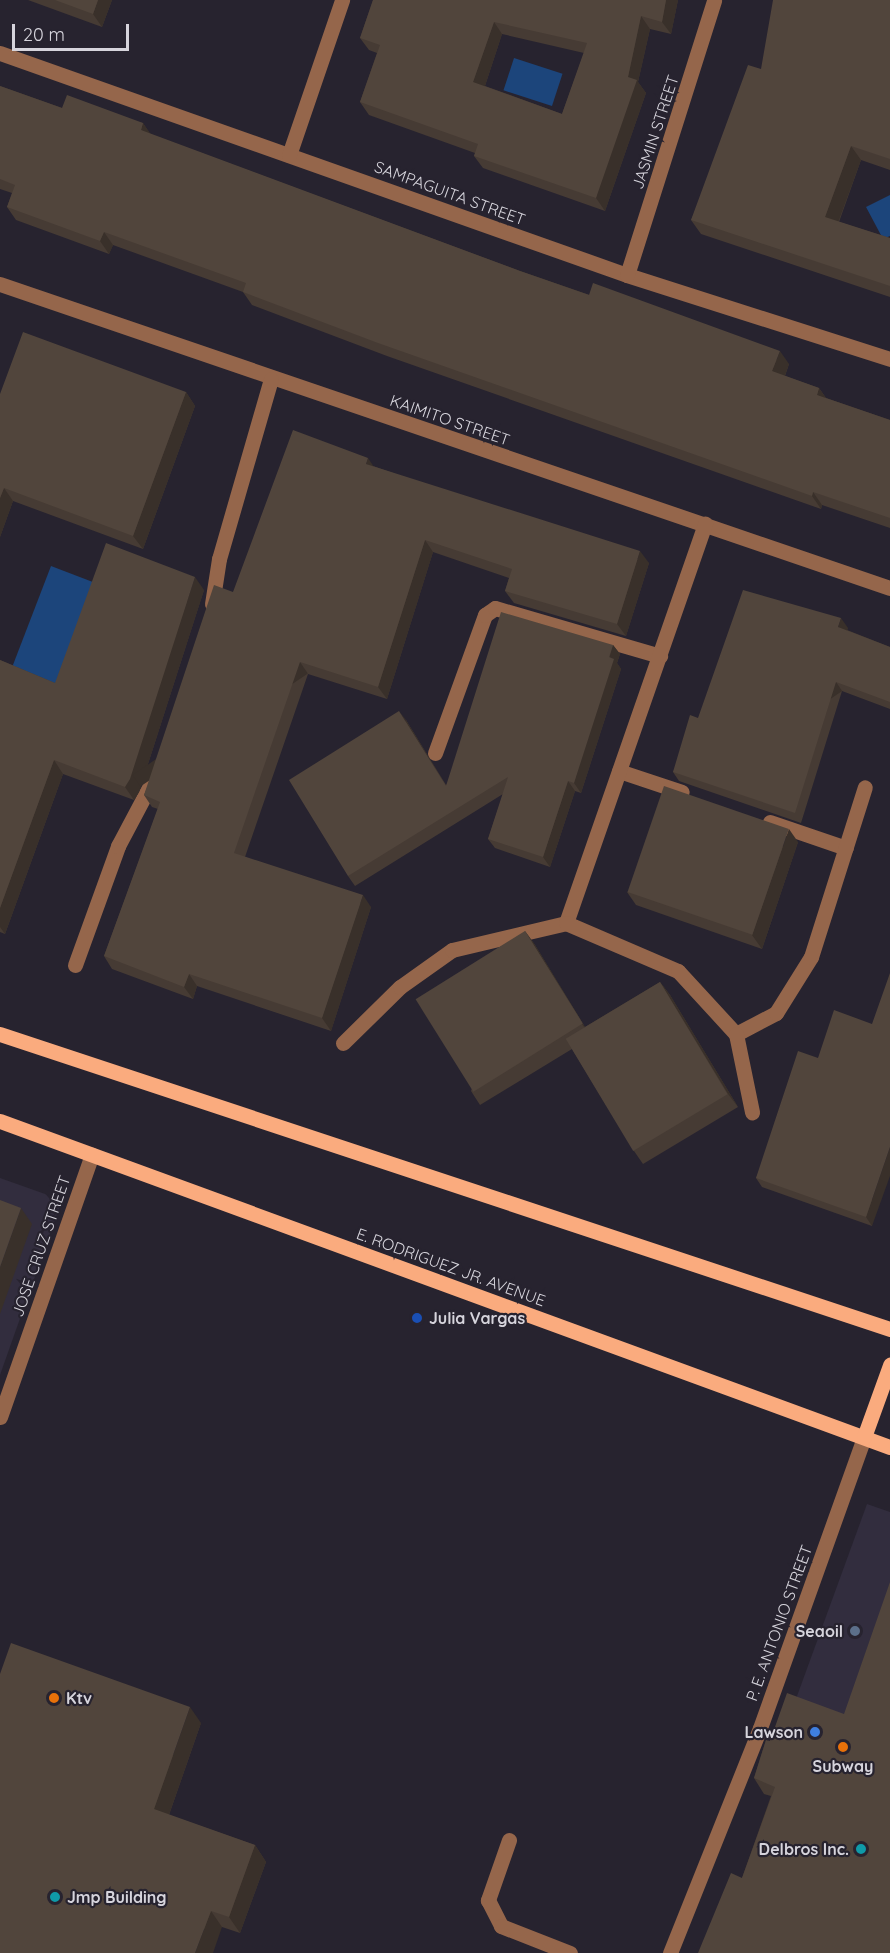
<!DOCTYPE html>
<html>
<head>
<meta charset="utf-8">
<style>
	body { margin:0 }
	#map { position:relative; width:890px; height:1953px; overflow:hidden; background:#27232f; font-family:Quicksand,sans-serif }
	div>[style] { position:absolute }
	.built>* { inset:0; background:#322d3e }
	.water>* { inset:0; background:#1c457b; transform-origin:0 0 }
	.minor>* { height:15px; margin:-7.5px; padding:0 7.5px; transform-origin:7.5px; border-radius:7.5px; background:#95664b }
	.major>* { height:15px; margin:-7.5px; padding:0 7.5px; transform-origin:7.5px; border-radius:7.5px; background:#faab7e }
	.wall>* { inset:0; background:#463b34 }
	.shaded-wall>* { inset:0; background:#39302a; transform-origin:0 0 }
	.building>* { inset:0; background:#51453c; transform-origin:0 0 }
	.dots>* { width:16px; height:16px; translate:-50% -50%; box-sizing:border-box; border:3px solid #27232f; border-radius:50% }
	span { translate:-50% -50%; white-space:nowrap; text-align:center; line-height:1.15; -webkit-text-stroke:4.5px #27232f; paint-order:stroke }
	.street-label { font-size:16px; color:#d6d4dc }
	.poi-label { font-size:16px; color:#d6d4dc; font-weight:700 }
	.left { translate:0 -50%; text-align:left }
	.right { translate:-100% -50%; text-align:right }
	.scale { position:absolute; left:12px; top:24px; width:117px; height:27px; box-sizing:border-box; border:3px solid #d6d4dc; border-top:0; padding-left:8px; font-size:18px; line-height:21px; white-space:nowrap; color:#d6d4dc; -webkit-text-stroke:4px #27232f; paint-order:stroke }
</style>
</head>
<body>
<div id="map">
	<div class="built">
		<div style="clip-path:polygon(0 1178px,62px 1200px,0 1375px)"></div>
		<div style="clip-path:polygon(867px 1504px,890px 1512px,890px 1792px,777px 1751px)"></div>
	</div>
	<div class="water">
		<div style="left:514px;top:58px;width:51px;height:34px;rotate:18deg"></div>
		<div style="clip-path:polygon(890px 195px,890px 236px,883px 239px,866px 207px)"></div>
		<div style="left:51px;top:566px;width:49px;height:115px;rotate:21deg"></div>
	</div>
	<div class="minor">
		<div style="left:0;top:53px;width:665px;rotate:19.5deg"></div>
		<div style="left:627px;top:275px;width:276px;rotate:17.7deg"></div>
		<div style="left:289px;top:155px;width:164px;rotate:-71.1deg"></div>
		<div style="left:627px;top:275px;width:288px;rotate:-72.4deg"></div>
		<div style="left:0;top:284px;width:940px;rotate:18.86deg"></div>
		<div style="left:212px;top:604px;width:46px;rotate:-81.2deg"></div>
		<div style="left:219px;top:559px;width:187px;rotate:-73.9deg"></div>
		<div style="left:435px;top:753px;width:147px;rotate:-70.1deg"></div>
		<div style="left:485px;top:615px;width:12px;rotate:-35deg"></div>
		<div style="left:495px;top:608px;width:172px;rotate:16.2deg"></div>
		<div style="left:619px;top:771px;width:66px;rotate:18.4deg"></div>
		<div style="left:770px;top:822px;width:80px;rotate:18.9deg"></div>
		<div style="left:566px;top:923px;width:423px;rotate:-70.8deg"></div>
		<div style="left:75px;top:965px;width:127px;rotate:-70.1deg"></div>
		<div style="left:118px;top:846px;width:75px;rotate:-62.1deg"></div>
		<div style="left:736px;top:1034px;width:45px;rotate:-27.7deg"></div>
		<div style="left:776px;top:1013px;width:66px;rotate:-58deg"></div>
		<div style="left:811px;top:957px;width:178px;rotate:-72.4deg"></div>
		<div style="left:343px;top:1043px;width:80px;rotate:-44.5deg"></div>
		<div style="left:400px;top:987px;width:64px;rotate:-35.4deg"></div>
		<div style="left:452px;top:950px;width:117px;rotate:-13.3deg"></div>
		<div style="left:566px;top:923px;width:122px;rotate:23.2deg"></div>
		<div style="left:678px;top:971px;width:86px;rotate:47.4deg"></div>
		<div style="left:736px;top:1034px;width:80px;rotate:78.4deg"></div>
		<div style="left:0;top:1417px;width:278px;rotate:-70.7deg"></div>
		<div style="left:509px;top:1840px;width:64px;rotate:109.3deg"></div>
		<div style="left:488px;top:1900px;width:29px;rotate:63deg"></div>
		<div style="left:501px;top:1926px;width:74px;rotate:21.4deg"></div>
		<div style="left:670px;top:1953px;width:242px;rotate:-68.2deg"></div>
		<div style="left:760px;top:1728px;width:309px;rotate:-70.3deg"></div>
	</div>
	<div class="major">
		<div style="left:0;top:1034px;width:938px;rotate:18.34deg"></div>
		<div style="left:0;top:1121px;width:948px;rotate:20.12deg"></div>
		<div style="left:864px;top:1437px;width:77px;rotate:-70.1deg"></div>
	</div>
	<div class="wall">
		<div style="clip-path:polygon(28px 0,112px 0,102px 27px)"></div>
		<div style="clip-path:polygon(evenodd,373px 0,678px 0,671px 34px,650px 29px,638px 82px,646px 93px,605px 211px,483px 168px,474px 156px,475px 153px,369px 115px,360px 102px,377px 53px,369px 50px,360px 38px,373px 0,502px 34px,584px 53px,562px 114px,485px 86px,502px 34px)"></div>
		<div style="clip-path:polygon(890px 0,890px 170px,861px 160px,839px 222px,890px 238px,890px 297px,701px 234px,691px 220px,761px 69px)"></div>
		<div style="clip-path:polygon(0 86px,62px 108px,143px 123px,150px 134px,520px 271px,789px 364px,785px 376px,819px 388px,826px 398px,890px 420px,890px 528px,822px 505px,821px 509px,387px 356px,252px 305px,243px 292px,113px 245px,109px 254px,16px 220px,7px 207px,12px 193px,0 189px)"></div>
		<div style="clip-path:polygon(186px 392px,195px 406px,143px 549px,13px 501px,0 537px,0 394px)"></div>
		<div style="clip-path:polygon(373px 466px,649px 563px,626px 636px,514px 603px,505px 591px,509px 578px,433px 552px,387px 699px,308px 674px,245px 857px,371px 907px,331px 1031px,197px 986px,193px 999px,112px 969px,104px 956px,158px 809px,152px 807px,144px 795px,233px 592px)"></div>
		<div style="clip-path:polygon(204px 590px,139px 792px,134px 800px,63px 774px,5px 934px,0 932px,0 660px,55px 683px)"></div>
		<div style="clip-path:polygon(848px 628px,847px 630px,890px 647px,890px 709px,842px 691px,801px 823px,679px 781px,673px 772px,698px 718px)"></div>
		<div style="clip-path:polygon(613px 645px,620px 654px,617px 663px,621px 669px,581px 793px,575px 791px,550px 867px,495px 848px,488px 839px,503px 794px,355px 886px,348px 876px,406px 720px,446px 785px)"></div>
		<div style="clip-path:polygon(798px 842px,762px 949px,636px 905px,627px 892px)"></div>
		<div style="clip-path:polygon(525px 931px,535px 945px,585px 1027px,660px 982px,670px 995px,738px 1107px,643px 1164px,634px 1151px,572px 1049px,480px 1105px,471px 1091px)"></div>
		<div style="clip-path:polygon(872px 1024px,872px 1226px,762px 1187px,756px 1178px,818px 1058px)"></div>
		<div style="clip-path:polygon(201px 1723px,169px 1815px,255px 1845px,266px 1862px,240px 1933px,222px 1927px,0 1953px)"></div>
		<div style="clip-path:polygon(766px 1740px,890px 1953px,742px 1878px,771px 1796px,764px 1794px,754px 1778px)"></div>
	</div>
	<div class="shaded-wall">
		<div style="clip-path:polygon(98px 0,112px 0,102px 27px,93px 14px)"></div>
		<div style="clip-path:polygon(666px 0,678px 0,671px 34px,662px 22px)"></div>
		<div style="clip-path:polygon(641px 16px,650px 29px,638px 82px,646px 93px,605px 211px,596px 198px,628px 77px)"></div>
		<div style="clip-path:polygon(494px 22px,502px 34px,482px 95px,473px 82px)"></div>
		<div style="clip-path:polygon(143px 123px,152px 136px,141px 130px)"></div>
		<div style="clip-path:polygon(851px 146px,861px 160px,835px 231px,825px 217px)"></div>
		<div style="clip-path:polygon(104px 232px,113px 245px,109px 254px,100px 241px)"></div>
		<div style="clip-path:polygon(780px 351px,789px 364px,782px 384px,772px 371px)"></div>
		<div style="clip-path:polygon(819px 388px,828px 401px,817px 395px)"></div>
		<div style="clip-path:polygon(186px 392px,195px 406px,143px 549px,133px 536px)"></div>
		<div style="clip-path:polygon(368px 458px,376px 470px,366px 464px)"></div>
		<div style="clip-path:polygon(4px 488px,13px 501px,0 537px,0 498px)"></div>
		<div style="clip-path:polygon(813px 492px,822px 505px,821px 509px,812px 496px)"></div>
		<div style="clip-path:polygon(425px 540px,433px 552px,387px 699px,378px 687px)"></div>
		<div style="clip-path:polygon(640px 551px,649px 563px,626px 636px,617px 624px)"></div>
		<div style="clip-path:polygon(195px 577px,204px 590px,139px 792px,134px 800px,125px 787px)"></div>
		<div style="clip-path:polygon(841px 618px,848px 628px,845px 636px,838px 627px)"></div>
		<div style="clip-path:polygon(613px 645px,620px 654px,617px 663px,621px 669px,581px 793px,574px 783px)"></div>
		<div style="left:300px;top:662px;width:14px;height:202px;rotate:56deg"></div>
		<div style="left:836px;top:682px;width:11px;height:137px;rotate:56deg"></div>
		<div style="clip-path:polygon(399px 711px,406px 720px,452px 796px,446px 786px)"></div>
		<div style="clip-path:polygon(54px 760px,63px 774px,5px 934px,0 927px,0 908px)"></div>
		<div style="clip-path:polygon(568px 781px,575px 791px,550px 867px,543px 857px)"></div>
		<div style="clip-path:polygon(789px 829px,798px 842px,762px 949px,752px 935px)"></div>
		<div style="clip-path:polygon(363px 895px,371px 907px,331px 1031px,322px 1018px)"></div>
		<div style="clip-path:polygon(525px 931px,535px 945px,591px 1037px,582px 1024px)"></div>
		<div style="clip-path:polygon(189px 974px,197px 986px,193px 999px,184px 987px)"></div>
		<div style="clip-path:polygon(660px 982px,670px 995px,738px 1107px,728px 1094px)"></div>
		<div style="clip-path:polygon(890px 1147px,890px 1176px,872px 1226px,866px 1217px)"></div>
		<div style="clip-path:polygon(21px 1208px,32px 1224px,0 1314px,0 1267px)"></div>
		<div style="clip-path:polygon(190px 1707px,201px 1723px,165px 1826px,154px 1809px)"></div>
		<div style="clip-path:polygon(255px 1845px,266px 1862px,240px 1933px,229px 1917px)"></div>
		<div style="clip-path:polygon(211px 1911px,222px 1927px,213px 1953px,195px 1953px)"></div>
	</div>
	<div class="building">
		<div style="clip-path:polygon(55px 0,98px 0,93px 14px)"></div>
		<div style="clip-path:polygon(evenodd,373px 0,666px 0,662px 22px,641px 16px,628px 77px,637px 80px,596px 198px,474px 156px,478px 144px,360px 102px,380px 45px,360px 38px,373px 0,494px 22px,587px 43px,562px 114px,473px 82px,494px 22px)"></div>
		<div style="clip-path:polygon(773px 0,890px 0,890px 159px,851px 146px,825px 217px,890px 238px,890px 286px,691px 220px,748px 65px,761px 69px)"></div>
		<div style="clip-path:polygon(0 86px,62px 108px,67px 95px,143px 123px,141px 130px,520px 271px,589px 295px,593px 283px,780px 351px,772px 371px,819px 388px,817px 395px,890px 420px,890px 518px,813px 492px,812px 496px,378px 343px,243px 292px,246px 283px,104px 232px,100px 241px,7px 207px,15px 185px,0 179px)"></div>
		<div style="clip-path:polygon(23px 332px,186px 392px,133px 536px,4px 488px,0 498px,0 394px)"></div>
		<div style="clip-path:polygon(293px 430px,368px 458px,366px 464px,640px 551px,617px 624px,505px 591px,512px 569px,425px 540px,378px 687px,300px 662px,234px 853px,363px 895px,322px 1018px,189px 974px,184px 987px,104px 956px,160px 802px,144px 795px,214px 585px,233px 592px)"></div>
		<div style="clip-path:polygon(106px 543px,195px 577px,130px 779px,125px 787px,54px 760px,0 908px,0 660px,55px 683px)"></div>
		<div style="clip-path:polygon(743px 590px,841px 618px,838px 627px,890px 647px,890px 702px,836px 682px,795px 813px,673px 772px,690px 715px,698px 718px)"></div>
		<div style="clip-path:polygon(501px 612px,613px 645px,609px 657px,614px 659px,574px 783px,568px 781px,543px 857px,488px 839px,508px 777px,348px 876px,289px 780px,399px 711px,446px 786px)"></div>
		<div style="left:664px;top:786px;width:132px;height:112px;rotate:19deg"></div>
		<div style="left:525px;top:931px;width:109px;height:129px;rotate:58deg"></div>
		<div style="clip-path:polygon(890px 973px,890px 1147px,866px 1217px,756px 1178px,798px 1051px,818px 1058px,834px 1010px,872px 1024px)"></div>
		<div style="left:660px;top:982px;width:131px;height:110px;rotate:59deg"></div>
		<div style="clip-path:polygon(0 1200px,21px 1208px,0 1267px)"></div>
		<div style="clip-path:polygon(890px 1582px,890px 1953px,698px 1953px,731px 1873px,742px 1878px,775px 1787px,754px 1778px,766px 1740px,770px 1741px,787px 1693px,844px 1714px)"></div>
		<div style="clip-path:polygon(11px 1643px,190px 1707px,154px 1809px,255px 1845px,229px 1917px,211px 1911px,195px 1953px,0 1953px,0 1674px)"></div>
	</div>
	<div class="dots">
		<div style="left:417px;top:1318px;background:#1a4fb4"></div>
		<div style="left:855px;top:1631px;background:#5c6f8a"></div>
		<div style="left:54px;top:1698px;background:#e8710a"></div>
		<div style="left:815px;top:1732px;background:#3f7fe0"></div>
		<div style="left:843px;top:1747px;background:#e8710a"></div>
		<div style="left:861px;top:1849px;background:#0f9aa8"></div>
		<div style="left:55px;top:1897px;background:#0f9aa8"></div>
	</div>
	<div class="street-label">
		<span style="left:655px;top:132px;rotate:-72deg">JASMIN STREET</span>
		<span style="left:450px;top:193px;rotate:20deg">SAMPAGUITA STREET</span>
		<span style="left:450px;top:420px;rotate:19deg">KAIMITO STREET</span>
		<span style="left:41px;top:1246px;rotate:-71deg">JOSE CRUZ STREET</span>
		<span style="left:451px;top:1267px;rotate:20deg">E. RODRIGUEZ JR. AVENUE</span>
		<span style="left:779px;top:1623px;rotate:-70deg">P. E. ANTONIO STREET</span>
	</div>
	<div class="poi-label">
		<span class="left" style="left:429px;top:1318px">Julia Vargas</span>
		<span class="right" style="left:843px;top:1631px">Seaoil</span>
		<span class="left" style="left:66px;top:1698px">Ktv</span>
		<span class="right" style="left:803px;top:1732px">Lawson</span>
		<span style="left:843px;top:1766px">Subway</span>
		<span class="right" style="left:849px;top:1849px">Delbros Inc.</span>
		<span class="left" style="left:67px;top:1897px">Jmp Building</span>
	</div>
	<div class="scale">20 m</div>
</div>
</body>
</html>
